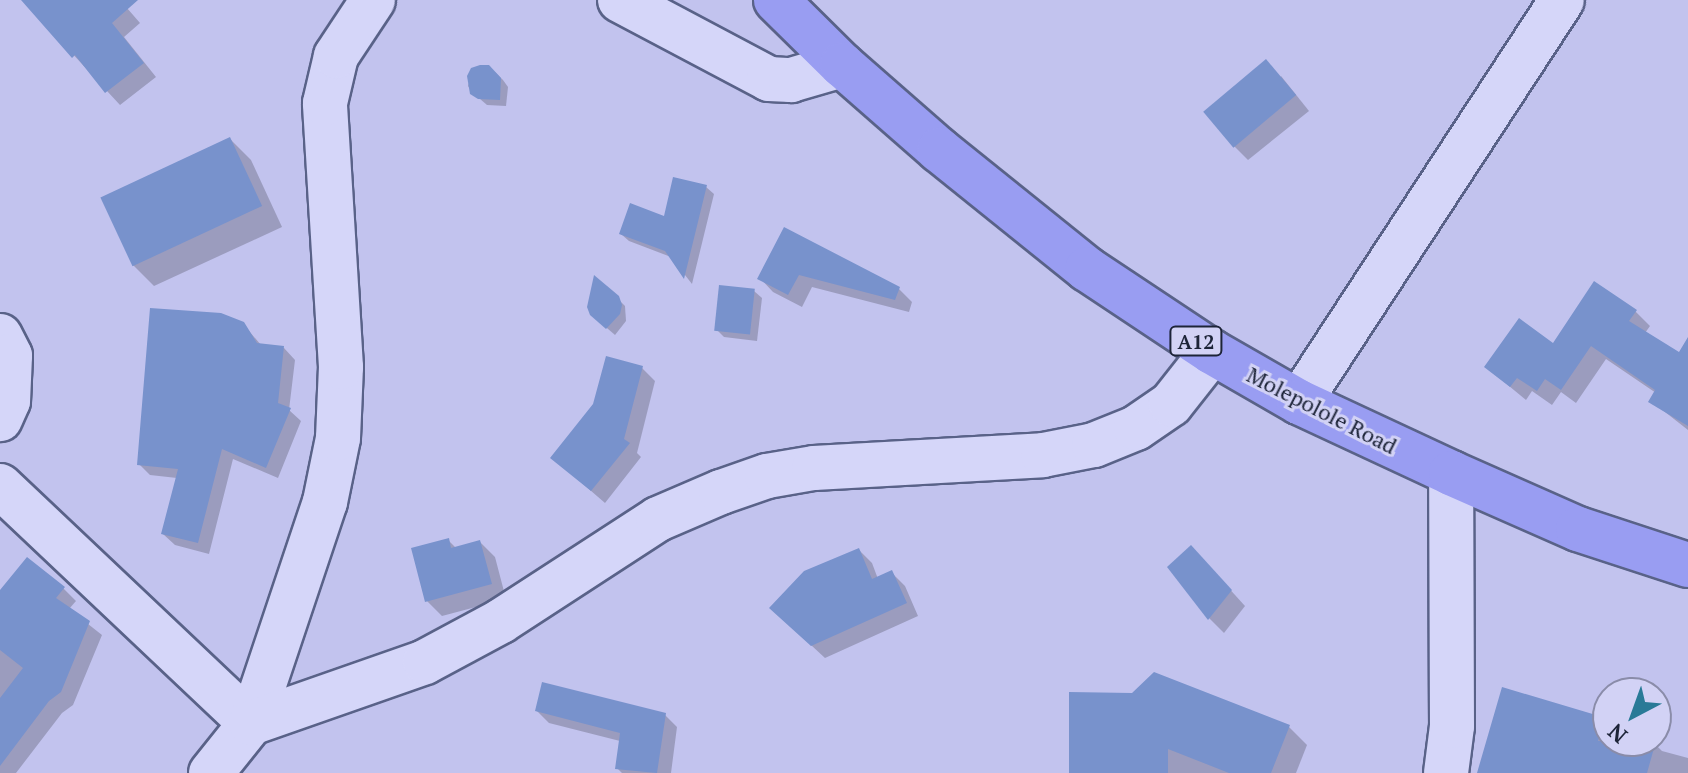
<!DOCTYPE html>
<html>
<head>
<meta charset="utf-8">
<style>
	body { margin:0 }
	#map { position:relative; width:1688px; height:773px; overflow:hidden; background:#c2c3ee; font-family:"PT Serif",serif }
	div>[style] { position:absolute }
	.shadow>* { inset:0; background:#0003 }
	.building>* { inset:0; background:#7892cc; transform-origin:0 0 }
	.roads { filter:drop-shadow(2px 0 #596288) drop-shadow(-2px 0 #596288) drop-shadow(0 2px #596288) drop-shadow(0 -2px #596288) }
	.street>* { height:44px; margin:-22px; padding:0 22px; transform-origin:22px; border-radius:22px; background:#d5d6f9 }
	.secondary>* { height:44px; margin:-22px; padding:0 22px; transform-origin:22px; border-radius:22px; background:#d5d6f9 }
	.primary>* { height:44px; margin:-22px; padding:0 22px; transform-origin:22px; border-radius:22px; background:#999df2 }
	span { translate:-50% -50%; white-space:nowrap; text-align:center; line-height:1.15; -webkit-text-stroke:6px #d2d2f5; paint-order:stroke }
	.shield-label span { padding:2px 6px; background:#d2d2f5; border:2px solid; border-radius:6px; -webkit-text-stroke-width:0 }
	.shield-label { font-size:20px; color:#1d2438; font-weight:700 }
	.street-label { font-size:22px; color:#1d2438 }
	.north { position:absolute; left:1592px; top:677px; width:80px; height:80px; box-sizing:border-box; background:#d2d2f5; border:2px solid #8a8ca9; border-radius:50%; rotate:221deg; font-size:22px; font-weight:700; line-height:32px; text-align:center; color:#1d2438 }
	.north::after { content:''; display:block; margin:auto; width:28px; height:36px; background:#297a97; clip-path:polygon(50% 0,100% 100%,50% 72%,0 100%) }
</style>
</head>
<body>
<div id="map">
	<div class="shadow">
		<div style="clip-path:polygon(42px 0,120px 0,140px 23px,124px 37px,156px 77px,120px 105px,31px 9px)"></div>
		<div style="clip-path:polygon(473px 70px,495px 72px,503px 80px,508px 87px,506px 106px,487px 105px,472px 92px,468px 86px)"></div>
		<div style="clip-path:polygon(1281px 76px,1309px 111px,1248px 160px,1233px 145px)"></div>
		<div style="clip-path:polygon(230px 139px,251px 160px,282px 227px,154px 286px,133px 265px)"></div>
		<div style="clip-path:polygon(706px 187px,714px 194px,692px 284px,671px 257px,629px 241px,621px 234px,666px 219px)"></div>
		<div style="clip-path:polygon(785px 230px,899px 289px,912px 302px,909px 312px,812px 287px,802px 307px,773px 292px,760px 278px)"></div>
		<div style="clip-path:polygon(754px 291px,762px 298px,757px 341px,724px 337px,717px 330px)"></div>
		<div style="clip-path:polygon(617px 298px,625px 306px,626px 321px,615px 335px,600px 322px)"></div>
		<div style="clip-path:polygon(1635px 311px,1650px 326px,1645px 333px,1688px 360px,1688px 430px,1651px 401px,1656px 393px,1606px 359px,1576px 403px,1561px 392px,1552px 405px,1532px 391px,1526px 400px,1486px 367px,1554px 346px)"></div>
		<div style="clip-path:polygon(243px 324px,261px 345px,284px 348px,295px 360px,289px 410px,301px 421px,278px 478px,233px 459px,209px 554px,175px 545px,163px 534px,177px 478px,150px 475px,139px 464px)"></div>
		<div style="clip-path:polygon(642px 368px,655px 381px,637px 453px,641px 457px,605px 503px,553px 458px)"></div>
		<div style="clip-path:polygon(448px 540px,456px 548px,480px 542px,495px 557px,506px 599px,442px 616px,427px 601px)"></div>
		<div style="clip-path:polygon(859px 550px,872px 563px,878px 579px,892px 573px,905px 586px,918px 616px,825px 658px,785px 621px)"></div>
		<div style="clip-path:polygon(1206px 563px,1245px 606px,1224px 633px,1209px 618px)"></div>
		<div style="clip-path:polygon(63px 588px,76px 601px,69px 609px,102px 635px,73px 705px,62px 713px,16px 773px,0 773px,0 593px)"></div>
		<div style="clip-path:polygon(1071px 694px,1289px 727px,1307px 745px,1296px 773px,1071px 773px)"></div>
		<div style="clip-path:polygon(537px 711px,665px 715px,677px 727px,671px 773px,622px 773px,617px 768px,620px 741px,549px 723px)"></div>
		<div style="clip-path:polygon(1605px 719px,1608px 723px,1608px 741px,1655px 744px,1662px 751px,1688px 758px,1688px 773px,1479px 773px)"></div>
	</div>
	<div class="building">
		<div style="clip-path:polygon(21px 0,138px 0,112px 23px,144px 63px,105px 93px,75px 55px,72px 58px)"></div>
		<div style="left:1266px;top:59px;width:47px;height:82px;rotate:50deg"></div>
		<div style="clip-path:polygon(480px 65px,489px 65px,501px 78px,500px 100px,478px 99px,470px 94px,467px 76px,471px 68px)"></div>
		<div style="left:230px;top:137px;width:76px;height:143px;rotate:65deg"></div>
		<div style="clip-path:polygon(673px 177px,707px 185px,684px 279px,665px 251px,619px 234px,630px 203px,664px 216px)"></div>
		<div style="clip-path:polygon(784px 227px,900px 287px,895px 300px,799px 275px,788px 295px,757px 279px)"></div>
		<div style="clip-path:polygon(594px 275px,619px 296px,622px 305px,620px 314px,606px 329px,590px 315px,587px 307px)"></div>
		<div style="clip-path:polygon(1594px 281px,1637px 310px,1629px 321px,1679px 352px,1688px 337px,1688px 426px,1648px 402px,1655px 390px,1591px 346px,1561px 390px,1545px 379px,1537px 391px,1517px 378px,1510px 387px,1484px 367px,1519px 318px,1553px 343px)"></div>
		<div style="left:719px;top:285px;width:36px;height:46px;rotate:6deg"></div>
		<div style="clip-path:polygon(150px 308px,221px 313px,244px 322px,257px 343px,284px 346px,278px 403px,291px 408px,266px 468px,222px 449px,198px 543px,161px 534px,178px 469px,137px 465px)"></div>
		<div style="clip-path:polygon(606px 356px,643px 366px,624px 439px,630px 443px,591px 491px,550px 458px,593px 404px)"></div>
		<div style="clip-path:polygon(449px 538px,451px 548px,480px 540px,492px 584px,425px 602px,411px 548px)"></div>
		<div style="clip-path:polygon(1191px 545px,1232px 590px,1208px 620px,1167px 567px)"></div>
		<div style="clip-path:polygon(859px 548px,872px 579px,892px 570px,907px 603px,811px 646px,769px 608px,804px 571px)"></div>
		<div style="clip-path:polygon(27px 557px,65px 587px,56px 598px,90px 621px,61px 692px,49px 701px,0 766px,0 698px,23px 668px,0 650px,0 590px)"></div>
		<div style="clip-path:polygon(1154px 672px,1290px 725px,1271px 773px,1229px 773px,1168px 749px,1168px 773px,1069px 773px,1069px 692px,1132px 693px)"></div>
		<div style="clip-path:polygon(542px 682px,666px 713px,657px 773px,615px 769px,620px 733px,535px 711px)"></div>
		<div style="clip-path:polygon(1502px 687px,1606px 718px,1598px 741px,1656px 741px,1647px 773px,1477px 773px)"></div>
	</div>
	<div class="roads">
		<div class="street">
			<div style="left:620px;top:0;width:169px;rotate:27.9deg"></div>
			<div style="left:769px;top:79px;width:22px;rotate:3deg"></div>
			<div style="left:791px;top:80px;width:53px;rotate:-16.4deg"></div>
			<div style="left:0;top:336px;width:22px;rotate:63deg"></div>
			<div style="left:10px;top:356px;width:45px;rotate:92.5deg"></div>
			<div style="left:8px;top:401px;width:20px;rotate:114deg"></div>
			<div style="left:0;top:486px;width:345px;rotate:43.4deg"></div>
			<div style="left:251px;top:723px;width:233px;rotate:-71.5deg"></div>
			<div style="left:325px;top:502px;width:65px;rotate:-78.5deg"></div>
			<div style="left:338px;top:438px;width:71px;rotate:-87.6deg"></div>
			<div style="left:341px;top:367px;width:264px;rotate:-93.5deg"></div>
			<div style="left:325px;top:103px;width:48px;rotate:-76.8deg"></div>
			<div style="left:336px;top:56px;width:67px;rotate:-56.5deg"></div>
			<div style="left:211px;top:773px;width:64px;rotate:-51.3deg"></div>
			<div style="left:251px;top:723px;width:184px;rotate:-19.3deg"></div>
			<div style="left:425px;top:662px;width:86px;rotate:-28.3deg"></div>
			<div style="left:501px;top:621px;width:187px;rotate:-33deg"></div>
			<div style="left:658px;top:519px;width:69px;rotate:-23.2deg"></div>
			<div style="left:721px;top:492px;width:49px;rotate:-19.2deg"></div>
			<div style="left:767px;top:476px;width:48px;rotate:-9.7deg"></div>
			<div style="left:814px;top:468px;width:229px;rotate:-3.2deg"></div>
			<div style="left:1043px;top:455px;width:52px;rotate:-11.1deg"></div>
			<div style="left:1094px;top:445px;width:45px;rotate:-22deg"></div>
			<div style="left:1136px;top:428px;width:42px;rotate:-34.4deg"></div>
			<div style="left:1171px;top:404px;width:66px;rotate:-51.7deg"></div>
			<div style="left:1446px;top:773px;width:47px;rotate:-82.7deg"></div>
			<div style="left:1452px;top:726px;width:253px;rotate:-90.2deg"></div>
		</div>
		<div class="secondary">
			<div style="left:1299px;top:402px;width:480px;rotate:-56.8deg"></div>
		</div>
		<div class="primary">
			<div style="left:776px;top:0;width:93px;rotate:44.6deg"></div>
			<div style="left:842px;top:65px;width:129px;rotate:41.2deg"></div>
			<div style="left:939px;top:150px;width:190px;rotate:38.8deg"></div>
			<div style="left:1087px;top:269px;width:150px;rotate:33.6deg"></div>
			<div style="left:1212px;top:352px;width:100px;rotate:29.9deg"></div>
			<div style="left:1299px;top:402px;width:168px;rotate:25deg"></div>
			<div style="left:1451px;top:473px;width:139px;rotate:23.8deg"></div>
			<div style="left:1578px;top:529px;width:116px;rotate:18.1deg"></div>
		</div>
	</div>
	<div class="shield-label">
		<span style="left:1196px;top:341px">A12</span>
	</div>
	<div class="street-label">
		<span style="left:1322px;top:410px;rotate:27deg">Molepolole Road</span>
	</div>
	<div class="north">N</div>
</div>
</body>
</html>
